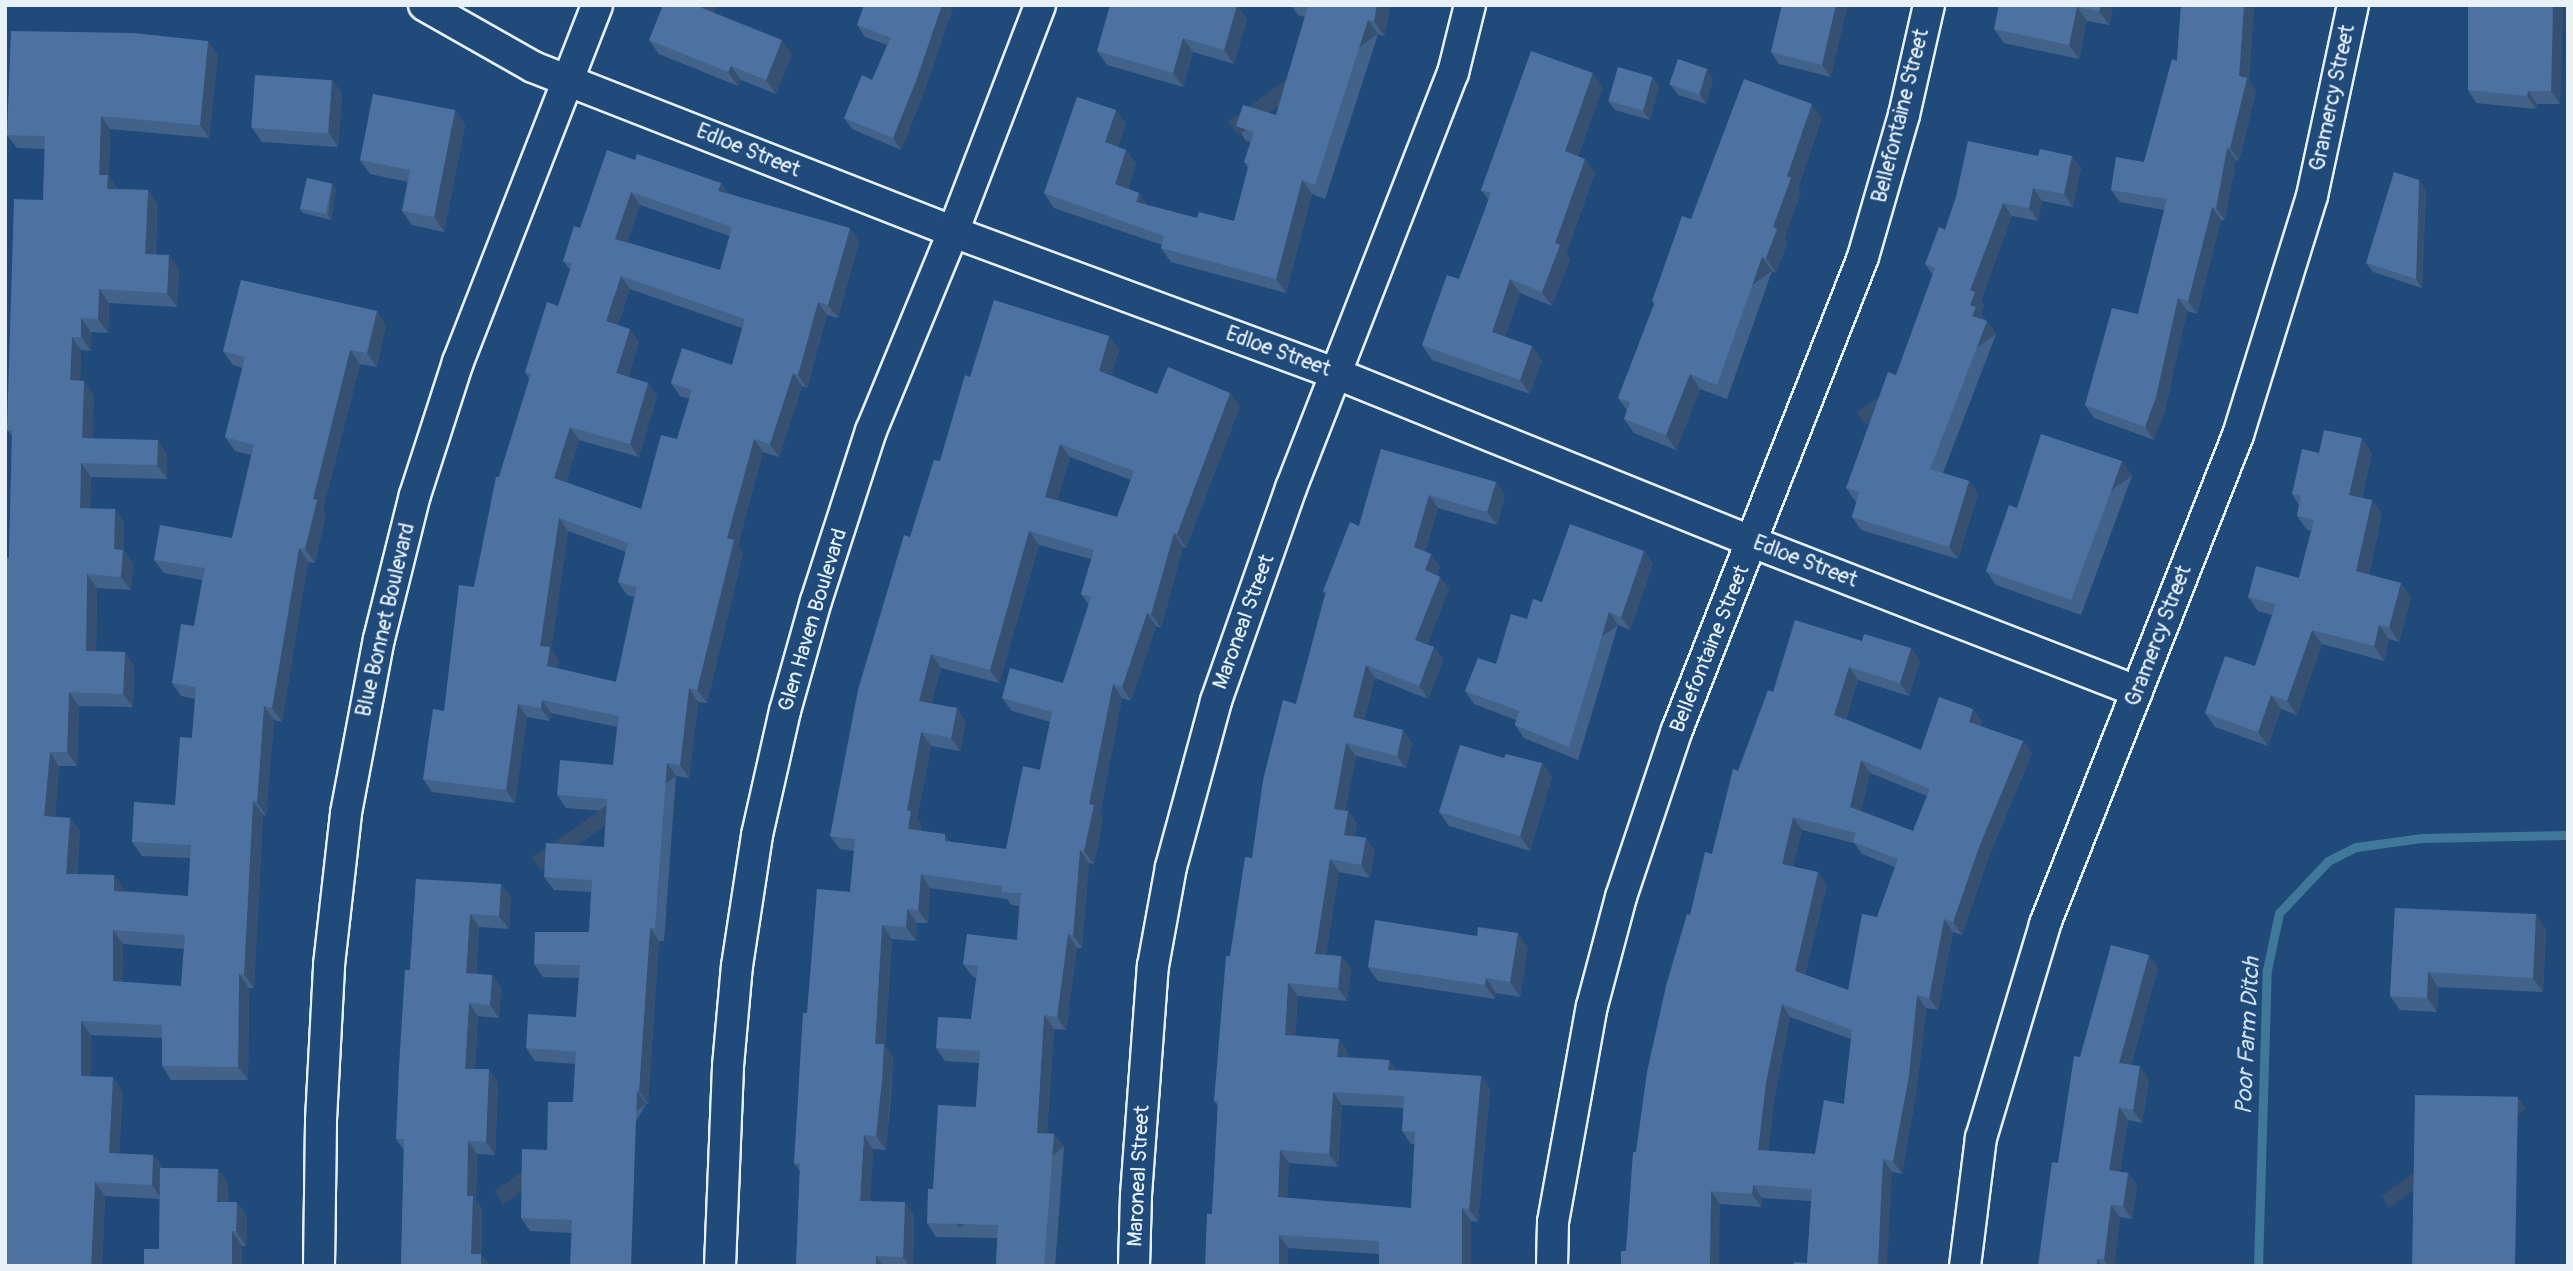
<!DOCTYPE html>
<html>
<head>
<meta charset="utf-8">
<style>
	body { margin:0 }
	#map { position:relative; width:2573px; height:1271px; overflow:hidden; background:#1f4a7a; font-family:Pangolin,sans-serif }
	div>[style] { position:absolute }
	.stream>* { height:9px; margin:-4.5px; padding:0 4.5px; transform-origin:4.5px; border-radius:4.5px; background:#40789a }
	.roads { filter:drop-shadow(2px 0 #e8f1f8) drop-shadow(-2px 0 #e8f1f8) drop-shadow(0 2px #e8f1f8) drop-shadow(0 -2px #e8f1f8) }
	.street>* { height:30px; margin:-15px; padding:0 15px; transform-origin:15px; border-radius:15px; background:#1f4a7a }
	.wall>* { inset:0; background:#42628a }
	.shaded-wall>* { inset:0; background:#365071; transform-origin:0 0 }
	.building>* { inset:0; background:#4d72a1; transform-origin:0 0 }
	span { translate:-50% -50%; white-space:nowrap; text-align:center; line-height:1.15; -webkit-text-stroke:5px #1f4a7a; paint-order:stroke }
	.street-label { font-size:21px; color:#e8f1f8 }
	.water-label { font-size:23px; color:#cfdfea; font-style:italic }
	.frame { position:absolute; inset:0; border:7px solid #e8f1f8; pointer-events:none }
</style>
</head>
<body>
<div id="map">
	<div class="stream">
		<div style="left:2258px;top:1266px;width:296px;rotate:-88.3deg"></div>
		<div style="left:2267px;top:970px;width:58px;rotate:-78.1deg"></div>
		<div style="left:2279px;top:913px;width:71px;rotate:-46.7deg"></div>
		<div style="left:2328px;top:861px;width:31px;rotate:-27deg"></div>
		<div style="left:2356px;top:847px;width:67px;rotate:-7.8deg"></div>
		<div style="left:2422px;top:838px;width:146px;rotate:-1.2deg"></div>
	</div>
	<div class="roads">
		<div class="street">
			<div style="left:424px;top:5px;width:125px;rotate:29.6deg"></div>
			<div style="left:533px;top:67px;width:451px;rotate:21.4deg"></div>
			<div style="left:953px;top:232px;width:409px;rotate:20.3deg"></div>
			<div style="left:1337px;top:374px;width:448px;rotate:22deg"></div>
			<div style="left:1752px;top:542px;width:413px;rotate:21.2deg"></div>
			<div style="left:319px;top:1266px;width:146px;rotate:-89.2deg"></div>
			<div style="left:321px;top:1120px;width:155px;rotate:-87deg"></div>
			<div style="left:329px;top:965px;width:153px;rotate:-83.6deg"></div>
			<div style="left:346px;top:813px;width:177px;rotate:-79.3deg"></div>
			<div style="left:379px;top:639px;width:148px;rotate:-76deg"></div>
			<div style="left:415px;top:495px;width:140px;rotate:-72.1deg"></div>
			<div style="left:458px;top:362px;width:383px;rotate:-68.7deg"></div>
			<div style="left:720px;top:1266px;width:200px;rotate:-87.7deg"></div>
			<div style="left:728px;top:1066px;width:100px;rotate:-84.9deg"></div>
			<div style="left:737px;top:966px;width:133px;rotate:-81.3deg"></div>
			<div style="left:757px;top:835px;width:127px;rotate:-77.3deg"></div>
			<div style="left:785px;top:711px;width:114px;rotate:-74.3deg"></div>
			<div style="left:816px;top:601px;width:179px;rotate:-72.1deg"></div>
			<div style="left:871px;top:431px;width:215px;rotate:-67.6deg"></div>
			<div style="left:953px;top:232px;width:243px;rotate:-69deg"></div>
			<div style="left:1134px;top:1266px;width:71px;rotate:-88.4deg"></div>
			<div style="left:1136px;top:1195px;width:230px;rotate:-85.8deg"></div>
			<div style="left:1153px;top:966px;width:101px;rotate:-79.7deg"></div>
			<div style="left:1171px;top:867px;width:172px;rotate:-74.8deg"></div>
			<div style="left:1216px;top:701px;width:226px;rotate:-70.6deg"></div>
			<div style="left:1291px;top:488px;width:445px;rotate:-68.7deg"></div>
			<div style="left:1453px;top:73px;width:70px;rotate:-76deg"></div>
			<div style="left:1552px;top:1266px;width:44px;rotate:-88.7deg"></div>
			<div style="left:1553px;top:1222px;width:219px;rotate:-79.8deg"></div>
			<div style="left:1592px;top:1006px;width:113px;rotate:-75.1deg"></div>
			<div style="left:1621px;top:897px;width:176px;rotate:-71.5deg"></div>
			<div style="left:1677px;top:730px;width:508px;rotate:-68.53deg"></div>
			<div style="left:1863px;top:257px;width:148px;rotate:-73.9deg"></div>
			<div style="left:1904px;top:115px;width:113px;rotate:-77.2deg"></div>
			<div style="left:1965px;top:1266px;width:129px;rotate:-82.9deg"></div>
			<div style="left:1981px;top:1138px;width:223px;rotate:-73.3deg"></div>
			<div style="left:2045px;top:924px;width:526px;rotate:-68.46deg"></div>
			<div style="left:2238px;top:435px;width:250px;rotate:-72.8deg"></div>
			<div style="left:2312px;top:196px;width:195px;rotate:-77.9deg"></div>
		</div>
	</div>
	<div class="wall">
		<div style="clip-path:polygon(860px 5px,954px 5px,924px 92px,901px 150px,852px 129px,844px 118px,872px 80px,887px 45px,865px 37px,857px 25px,864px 7px)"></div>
		<div style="clip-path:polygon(1237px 5px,1247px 19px,1234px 64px,1193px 52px,1183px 87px,1107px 65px,1097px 51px)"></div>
		<div style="clip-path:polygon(1291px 5px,1391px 5px,1384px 36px,1378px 34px,1325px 199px,1312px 194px,1286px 293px,1171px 262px,1161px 248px,1162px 245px,1054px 208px,1044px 193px,1116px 110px,1126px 124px,1118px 147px,1126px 150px,1136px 164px,1128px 189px,1139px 193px,1147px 205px,1197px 218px,1234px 221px,1248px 168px,1244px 162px,1251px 142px,1246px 141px,1236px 126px,1276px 115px,1305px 17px,1298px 15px)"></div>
		<div style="clip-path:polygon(1782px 5px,1831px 77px,1779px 64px,1771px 52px)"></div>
		<div style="clip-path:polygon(1999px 5px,2113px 5px,2109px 25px,2087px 21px,2079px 59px,2004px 43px,1994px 29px)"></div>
		<div style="clip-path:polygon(2181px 5px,2254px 5px,2249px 80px,2256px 91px,2239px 161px,2236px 160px,2225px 220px,2221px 220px,2197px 314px,2187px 311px,2165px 410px,2154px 440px,2094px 418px,2085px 405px,2138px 314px,2164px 210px,2120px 202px,2111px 190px,2144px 162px,2177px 61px)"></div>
		<div style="clip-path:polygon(2563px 5px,2560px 104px,2537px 104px,2536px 109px,2476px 103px,2468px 90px)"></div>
		<div style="clip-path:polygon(716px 6px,714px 13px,792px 54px,776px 94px,741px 80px,738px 86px,659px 54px,649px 40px)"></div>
		<div style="clip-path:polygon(evenodd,208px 41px,218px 55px,209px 138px,110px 129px,109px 177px,118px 189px,148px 190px,157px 204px,156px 255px,179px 269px,177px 307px,109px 303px,108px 333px,91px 332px,91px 351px,81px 350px,80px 381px,94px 395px,92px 439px,167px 454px,167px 479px,91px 477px,90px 509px,115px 509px,124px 523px,124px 551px,133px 563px,131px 590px,97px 588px,96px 651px,125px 652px,134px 666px,133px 707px,79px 706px,77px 766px,59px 766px,55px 817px,70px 818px,80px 832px,77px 874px,114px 875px,124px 889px,124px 891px,188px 896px,190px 858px,142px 856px,132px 842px,175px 805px,192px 738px,195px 699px,181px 696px,172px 683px,194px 626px,202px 580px,164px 573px,154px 560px,232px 538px,251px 455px,235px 451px,225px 437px,243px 368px,233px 365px,223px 351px,386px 325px,377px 367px,360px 364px,323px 509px,326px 513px,315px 563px,308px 562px,282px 722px,274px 720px,266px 816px,263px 815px,254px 988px,249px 988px,248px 1080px,171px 1080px,162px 1066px,162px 1038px,91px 1035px,91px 1076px,123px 1091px,119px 1154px,153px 1155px,163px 1168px,218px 1169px,228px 1184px,228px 1202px,237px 1202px,247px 1216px,246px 1246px,159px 1249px,160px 1199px,105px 1196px,102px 1266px,5px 1266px,9px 558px,12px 436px,7px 430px,43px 200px,45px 149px,17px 148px,7px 135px,208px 41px,123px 944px,184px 949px,181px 986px,122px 982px,123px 944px)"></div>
		<div style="clip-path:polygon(1713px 79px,1706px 104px,1678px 95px,1671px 85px)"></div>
		<div style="clip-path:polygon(332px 80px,342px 94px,338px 147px,262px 142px,252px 128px)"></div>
		<div style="clip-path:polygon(1603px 87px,1578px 156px,1595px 173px,1566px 253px,1570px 259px,1552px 306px,1520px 293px,1505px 337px,1542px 360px,1530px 394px,1432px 360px,1422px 345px,1459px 279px,1489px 200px,1481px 190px)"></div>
		<div style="clip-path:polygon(1659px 87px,1650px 120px,1615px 110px,1608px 101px)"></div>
		<div style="clip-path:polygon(455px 110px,465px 125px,444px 232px,412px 225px,402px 211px,408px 182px,370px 174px,360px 160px)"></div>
		<div style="clip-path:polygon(1822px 118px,1798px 188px,1801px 192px,1784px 239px,1787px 243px,1776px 273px,1772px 271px,1727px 399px,1700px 389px,1676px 450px,1634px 433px,1624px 419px,1627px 410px,1618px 398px,1654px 304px,1652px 301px,1691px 219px)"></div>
		<div style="clip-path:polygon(evenodd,635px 160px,721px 183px,728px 193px,859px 241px,838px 318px,827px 315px,807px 388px,802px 386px,779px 457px,763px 452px,738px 545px,743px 553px,707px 703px,698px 702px,689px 778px,676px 776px,664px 941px,659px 941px,648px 1104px,646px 1104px,572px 1233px,530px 1231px,521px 1218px,547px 1150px,573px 1102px,575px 1064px,535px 1061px,526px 1048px,576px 1017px,579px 978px,543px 977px,534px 964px,589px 932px,591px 892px,554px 890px,544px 877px,604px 847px,606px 811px,566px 808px,557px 795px,613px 765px,617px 727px,551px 713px,550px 721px,527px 717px,515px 803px,432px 792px,423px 779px,444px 711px,474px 587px,499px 477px,529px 379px,525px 372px,558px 306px,570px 270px,563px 261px,580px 228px,635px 160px,640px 205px,730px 236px,720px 270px,627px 242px,640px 205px,635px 160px,630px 289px,742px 328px,732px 365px,671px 383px,680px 396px,690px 399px,677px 439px,641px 509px,566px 482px,579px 440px,639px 457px,657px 396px,648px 383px,628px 377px,639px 342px,618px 325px,630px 289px,635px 160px,568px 531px,626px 552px,618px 582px,627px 595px,634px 597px,616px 682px,557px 668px,559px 660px,551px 650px,568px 531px)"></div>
		<div style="clip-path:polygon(2081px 168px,2073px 207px,2042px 201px,2038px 221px,2012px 216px,1981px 300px,1984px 305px,1981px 314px,1996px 334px,1943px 473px,1969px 481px,1978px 494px,1958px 559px,1861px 530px,1852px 517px,1857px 502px,1855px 501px,1846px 488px,1896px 375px,1933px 275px,1925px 264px,1945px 230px,1956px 197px)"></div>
		<div style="clip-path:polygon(2419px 180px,2426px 190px,2422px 288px,2373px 272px,2366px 263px)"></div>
		<div style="clip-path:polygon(332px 184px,336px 189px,331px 220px,303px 213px,299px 208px)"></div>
		<div style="clip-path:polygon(evenodd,1109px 336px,1119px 350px,1111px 375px,1157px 394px,1230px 393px,1240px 406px,1186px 548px,1183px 547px,1161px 628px,1156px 626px,1131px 701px,1122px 698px,1100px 814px,1103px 818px,1094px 864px,1089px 863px,1082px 948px,1077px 948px,1066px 1030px,1054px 1029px,1047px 1133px,1054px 1134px,1064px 1147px,1055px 1266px,996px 1266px,997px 1238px,936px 1237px,927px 1223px,933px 1189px,976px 1107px,979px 1063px,945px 1061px,936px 1048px,971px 1019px,976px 978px,973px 977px,963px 964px,1017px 940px,1019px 906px,1011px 905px,1007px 899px,930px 888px,928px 923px,917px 923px,916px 941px,892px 939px,885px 1046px,893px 1057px,891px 1095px,886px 1150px,873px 1149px,870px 1201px,914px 1215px,913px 1266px,796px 1266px,800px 1171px,794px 1163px,807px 1013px,850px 892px,854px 851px,840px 849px,830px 836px,910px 537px,940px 461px,970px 377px,1109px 336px,1070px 457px,1131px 480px,1117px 517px,1057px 500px,1070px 457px,1109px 336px,1039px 545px,1091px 559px,1081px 594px,1089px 605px,1063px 683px,1002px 698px,1012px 711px,1050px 722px,1040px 770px,1006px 849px,951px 842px,920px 830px,921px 824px,917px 819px,931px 746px,960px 751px,966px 722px,957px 708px,931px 704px,941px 668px,999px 683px,1039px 545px)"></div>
		<div style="clip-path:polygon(evenodd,1381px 449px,1496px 482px,1505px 495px,1497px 525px,1438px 508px,1425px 551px,1431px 554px,1440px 567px,1437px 575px,1440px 577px,1449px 589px,1427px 645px,1434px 647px,1443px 660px,1428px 699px,1375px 678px,1364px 720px,1403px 730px,1412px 743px,1406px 768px,1356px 756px,1345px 811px,1348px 811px,1357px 824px,1355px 836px,1366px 838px,1375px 851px,1370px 878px,1339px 872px,1326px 955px,1341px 956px,1351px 969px,1347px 1001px,1298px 996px,1295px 1035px,1348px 1052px,1347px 1057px,1389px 1060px,1396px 1070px,1481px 1076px,1490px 1089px,1478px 1222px,1471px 1221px,1471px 1266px,1379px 1266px,1379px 1254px,1288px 1248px,1212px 1214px,1218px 1106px,1214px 1101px,1230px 956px,1252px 858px,1296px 704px,1325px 594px,1323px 591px,1359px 526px,1381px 449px,1342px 1105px,1404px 1108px,1402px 1131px,1411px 1144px,1415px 1144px,1411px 1208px,1287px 1198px,1289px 1163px,1338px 1167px,1342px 1105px)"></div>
		<div style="clip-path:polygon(2319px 453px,2372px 453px,2362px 498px,2372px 500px,2382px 514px,2369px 574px,2411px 597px,2399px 642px,2389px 639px,2384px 661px,2322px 644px,2297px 715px,2281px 709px,2268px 746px,2215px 727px,2205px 713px,2255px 666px,2272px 615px,2258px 611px,2248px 597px,2299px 578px,2311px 531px,2307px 530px,2297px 516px,2299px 505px,2292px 494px)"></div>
		<div style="clip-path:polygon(2122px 461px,2132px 476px,2081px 615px,1996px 585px,1986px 571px,2017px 508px)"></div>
		<div style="clip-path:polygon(1644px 551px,1653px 564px,1630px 630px,1618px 625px,1578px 760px,1524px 738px,1515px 725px,1516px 720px,1474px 704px,1465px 691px,1496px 664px,1542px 602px)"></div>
		<div style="clip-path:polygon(evenodd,1911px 648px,1920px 661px,1909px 696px,1858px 680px,1846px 719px,1921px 750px,1973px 709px,1982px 722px,1980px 726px,2023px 741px,2032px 753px,1988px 859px,1962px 935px,1953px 932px,1938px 1010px,1926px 1008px,1917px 1088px,1902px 1174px,1892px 1172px,1807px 1263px,1811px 1201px,1762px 1198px,1761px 1207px,1720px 1204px,1626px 1251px,1636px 1152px,1690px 915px,1712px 854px,1738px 771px,1773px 692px,1911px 648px,1870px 773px,1927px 796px,1913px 831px,1861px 811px,1870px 773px,1911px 648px,1802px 830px,1854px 843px,1862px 854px,1895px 867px,1877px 917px,1848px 990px,1805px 975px,1827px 885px,1793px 866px,1802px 830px,1911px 648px,1790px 1017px,1851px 1039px,1844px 1104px,1815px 1154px,1768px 1151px,1775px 1095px,1790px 1017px)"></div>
		<div style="clip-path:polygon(1504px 758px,1542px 763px,1552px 777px,1530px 851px,1449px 826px,1439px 812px)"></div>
		<div style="clip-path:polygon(416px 879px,511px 897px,509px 929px,479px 927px,476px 974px,492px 975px,501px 988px,499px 1018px,478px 1016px,475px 1069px,498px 1082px,495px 1155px,477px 1154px,476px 1201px,482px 1209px,481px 1254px,489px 1265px,401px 1266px,404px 1150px,396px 1139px,410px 970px)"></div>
		<div style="clip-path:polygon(2395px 908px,2546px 929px,2543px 992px,2438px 987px,2437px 1012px,2400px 1010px,2390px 996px)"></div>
		<div style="clip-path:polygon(1528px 947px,1520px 997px,1496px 993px,1495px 999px,1378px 981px,1368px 967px)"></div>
		<div style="clip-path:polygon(2158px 968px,2131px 1065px,2149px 1079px,2142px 1123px,2128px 1120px,2120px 1172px,2128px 1173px,2137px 1185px,2132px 1219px,2120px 1217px,2114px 1266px,2038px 1266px,2080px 1057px)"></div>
	</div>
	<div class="shaded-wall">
		<div style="clip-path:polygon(703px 5px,715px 5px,716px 6px,712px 22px,702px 8px)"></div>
		<div style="clip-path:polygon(942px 5px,954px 5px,924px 92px,901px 150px,893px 138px)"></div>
		<div style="clip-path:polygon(1237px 5px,1247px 19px,1234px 64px,1224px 50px)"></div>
		<div style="clip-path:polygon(1377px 5px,1391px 5px,1384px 36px,1374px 21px)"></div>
		<div style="clip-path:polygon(1836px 5px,1848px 5px,1831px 77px,1822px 65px)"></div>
		<div style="clip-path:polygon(2101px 5px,2113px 5px,2109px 25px,2099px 11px)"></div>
		<div style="clip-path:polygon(2244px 5px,2254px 5px,2249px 80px,2256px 91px,2239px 161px,2230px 148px,2239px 76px)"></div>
		<div style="clip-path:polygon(2553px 5px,2563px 5px,2560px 104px,2551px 91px)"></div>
		<div style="clip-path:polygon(2077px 7px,2087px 21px,2079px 59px,2069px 45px)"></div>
		<div style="left:1368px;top:20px;width:17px;height:173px;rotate:54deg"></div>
		<div style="clip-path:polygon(1183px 38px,1193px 52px,1183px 87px,1173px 73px)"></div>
		<div style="clip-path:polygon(782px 40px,792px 54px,776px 94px,766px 80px)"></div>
		<div style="clip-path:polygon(208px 41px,218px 55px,209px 138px,200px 125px)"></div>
		<div style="clip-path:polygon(731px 66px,741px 80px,738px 86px,728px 72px)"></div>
		<div style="clip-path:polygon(1707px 69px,1713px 79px,1706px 104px,1700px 94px)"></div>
		<div style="clip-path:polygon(1593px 73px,1603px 87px,1575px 165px,1565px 151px)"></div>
		<div style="clip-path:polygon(1653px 77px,1659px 87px,1650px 120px,1643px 111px)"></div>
		<div style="clip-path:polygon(332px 80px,342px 94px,338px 147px,328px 132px)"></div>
		<div style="clip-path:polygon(2528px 91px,2537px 104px,2536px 109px,2527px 96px)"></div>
		<div style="clip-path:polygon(1812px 104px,1822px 118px,1798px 188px,1801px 192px,1784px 239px,1787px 243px,1776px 273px,1766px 258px,1773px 227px,1787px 176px)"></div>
		<div style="clip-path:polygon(455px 110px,465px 125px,444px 232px,434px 217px)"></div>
		<div style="clip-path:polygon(1116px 110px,1126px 124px,1115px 157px,1105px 142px)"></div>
		<div style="clip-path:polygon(101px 116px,110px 129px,109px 177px,118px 189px,117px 203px,99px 175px)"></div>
		<div style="clip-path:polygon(2227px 148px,2236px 160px,2225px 220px,2216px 208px)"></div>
		<div style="clip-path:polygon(1126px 150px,1136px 164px,1125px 199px,1115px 184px)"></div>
		<div style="clip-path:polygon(2072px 156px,2081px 168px,2073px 207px,2064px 194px)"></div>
		<div style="clip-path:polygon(1585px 159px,1595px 173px,1566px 253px,1570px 259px,1552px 306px,1542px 292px,1555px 243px)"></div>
		<div style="clip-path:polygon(1302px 180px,1312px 194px,1286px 293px,1276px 279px)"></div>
		<div style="clip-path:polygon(2419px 180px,2426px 190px,2422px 288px,2416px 279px)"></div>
		<div style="clip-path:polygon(721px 183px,730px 196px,718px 191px)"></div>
		<div style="clip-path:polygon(332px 184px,336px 189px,331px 220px,328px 215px)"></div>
		<div style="clip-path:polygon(2033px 188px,2042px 201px,2038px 221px,2029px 208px)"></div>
		<div style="clip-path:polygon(148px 190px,157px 204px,155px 268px,145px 254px)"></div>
		<div style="clip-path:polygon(631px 192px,640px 205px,624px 252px,615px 239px)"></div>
		<div style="clip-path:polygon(1139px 193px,1149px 207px,1136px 202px)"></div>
		<div style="clip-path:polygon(2003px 203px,2012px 216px,1981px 300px,1984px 305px,1981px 314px,1985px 320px,1972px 316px,1970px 305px,1970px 290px)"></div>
		<div style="clip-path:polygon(2212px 207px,2221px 220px,2197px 314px,2188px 301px)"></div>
		<div style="clip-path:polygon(850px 228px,859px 241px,838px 318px,828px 305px)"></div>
		<div style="clip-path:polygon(169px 255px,179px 269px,177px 307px,167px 293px)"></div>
		<div style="left:1762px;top:257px;width:17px;height:136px;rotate:54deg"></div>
		<div style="clip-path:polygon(621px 276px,630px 289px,615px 334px,606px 321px)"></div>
		<div style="clip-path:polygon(1510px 279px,1520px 293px,1502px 346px,1492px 332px)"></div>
		<div style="clip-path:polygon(99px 289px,109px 303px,108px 333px,98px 319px)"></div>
		<div style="clip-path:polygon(2178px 298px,2187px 311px,2165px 410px,2154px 440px,2145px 427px)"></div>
		<div style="clip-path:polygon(818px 302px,827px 315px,807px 388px,798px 375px)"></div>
		<div style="clip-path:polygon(377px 311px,386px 325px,377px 367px,367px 353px)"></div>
		<div style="clip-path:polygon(81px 318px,91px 332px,91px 351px,81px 337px)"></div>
		<div style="left:1987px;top:321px;width:16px;height:159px;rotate:55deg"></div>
		<div style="clip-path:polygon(630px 329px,639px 342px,626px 386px,616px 373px)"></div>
		<div style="clip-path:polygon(1109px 336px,1119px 350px,1108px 384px,1099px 371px)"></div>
		<div style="clip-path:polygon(72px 337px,81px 350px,80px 394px,70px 380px)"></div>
		<div style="clip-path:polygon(1532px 346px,1542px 360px,1530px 394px,1520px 380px)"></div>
		<div style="clip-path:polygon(350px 350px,360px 364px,323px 509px,326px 513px,315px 563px,305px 549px,313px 499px)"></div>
		<div style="clip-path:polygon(793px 373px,802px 386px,779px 457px,770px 444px)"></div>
		<div style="clip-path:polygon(1690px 374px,1700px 389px,1676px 450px,1666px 435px)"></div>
		<div style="clip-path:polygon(84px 381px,94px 395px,92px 452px,82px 438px)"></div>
		<div style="clip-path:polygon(648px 383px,657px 396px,639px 457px,630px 444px)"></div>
		<div style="clip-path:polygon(1230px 393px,1240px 406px,1186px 548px,1177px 534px)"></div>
		<div style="clip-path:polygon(570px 427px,579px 440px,563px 491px,554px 478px)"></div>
		<div style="clip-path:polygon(2362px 438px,2372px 453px,2359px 509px,2349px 495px)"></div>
		<div style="clip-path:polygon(754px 439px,763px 452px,738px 545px,743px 553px,707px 703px,697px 690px,727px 538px)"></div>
		<div style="clip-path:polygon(158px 440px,167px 454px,167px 479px,157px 465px)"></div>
		<div style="clip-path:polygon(1060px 444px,1070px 457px,1054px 510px,1045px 497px)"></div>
		<div style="left:2122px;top:461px;width:18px;height:148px;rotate:56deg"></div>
		<div style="clip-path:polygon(81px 463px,91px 477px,90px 522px,80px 508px)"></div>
		<div style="clip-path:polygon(1969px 481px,1978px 494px,1958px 559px,1949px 547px)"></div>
		<div style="clip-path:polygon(1496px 482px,1505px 495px,1497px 525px,1487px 512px)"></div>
		<div style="clip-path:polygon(1429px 495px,1438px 508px,1423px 560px,1414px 547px)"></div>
		<div style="clip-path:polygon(2372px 500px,2382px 514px,2366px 585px,2356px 571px)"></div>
		<div style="clip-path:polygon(115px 509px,124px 523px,124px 551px,133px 563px,131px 590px,121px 577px,114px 549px)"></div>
		<div style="clip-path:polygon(559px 518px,568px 531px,551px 650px,559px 660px,556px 679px,547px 666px,540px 646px)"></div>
		<div style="clip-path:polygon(1029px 531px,1039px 545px,999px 683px,990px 670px)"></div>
		<div style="clip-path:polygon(1174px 533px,1183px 547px,1161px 628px,1151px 614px)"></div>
		<div style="clip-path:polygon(299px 548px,308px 562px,282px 722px,272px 708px)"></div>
		<div style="clip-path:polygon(1644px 551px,1653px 564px,1630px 630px,1621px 617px)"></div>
		<div style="clip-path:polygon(1431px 554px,1440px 567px,1434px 583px,1425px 570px)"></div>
		<div style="clip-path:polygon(87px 574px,97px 588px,96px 665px,86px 651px)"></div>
		<div style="clip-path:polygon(1440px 577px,1449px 589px,1424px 653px,1415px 640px)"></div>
		<div style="clip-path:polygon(2401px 583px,2411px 597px,2399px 642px,2389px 627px)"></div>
		<div style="left:1609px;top:612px;width:16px;height:141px;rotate:55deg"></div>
		<div style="clip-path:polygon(1147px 613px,1156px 626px,1131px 701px,1122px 687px)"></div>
		<div style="clip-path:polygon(2379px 625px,2389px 639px,2384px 661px,2374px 646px)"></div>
		<div style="clip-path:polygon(2312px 630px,2322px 644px,2297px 715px,2287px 701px)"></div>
		<div style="clip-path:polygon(1434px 647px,1443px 660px,1428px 699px,1419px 686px)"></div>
		<div style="clip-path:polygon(1911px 648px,1920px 661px,1909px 696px,1900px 683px)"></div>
		<div style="clip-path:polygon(125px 652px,134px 666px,133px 707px,123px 694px)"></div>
		<div style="clip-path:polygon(931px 654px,941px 668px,928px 715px,919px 701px)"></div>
		<div style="clip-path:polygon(1366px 665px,1375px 678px,1362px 730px,1353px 717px)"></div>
		<div style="clip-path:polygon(1849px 667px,1858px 680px,1843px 727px,1834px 715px)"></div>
		<div style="clip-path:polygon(1113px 684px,1122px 698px,1100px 814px,1103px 818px,1094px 864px,1084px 851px,1089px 804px)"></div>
		<div style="clip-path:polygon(689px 688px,698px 702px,689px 778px,680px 765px)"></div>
		<div style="clip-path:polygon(69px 692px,79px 706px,77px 766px,67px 752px)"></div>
		<div style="clip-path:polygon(2271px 695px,2281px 709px,2268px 746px,2258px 732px)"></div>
		<div style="clip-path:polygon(542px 700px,551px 713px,550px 721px,541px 708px)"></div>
		<div style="clip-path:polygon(518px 704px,527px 717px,515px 803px,506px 790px)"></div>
		<div style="clip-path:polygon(264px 706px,274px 720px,266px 816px,257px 802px)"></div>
		<div style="clip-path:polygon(957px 708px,966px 722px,960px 751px,951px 738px)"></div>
		<div style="clip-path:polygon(1973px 709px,1982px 722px,1977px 734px,1969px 722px)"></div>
		<div style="clip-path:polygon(1403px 730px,1412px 743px,1406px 768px,1397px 756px)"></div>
		<div style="clip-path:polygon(921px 732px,931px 746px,917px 819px,921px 824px,918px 842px,908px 829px,907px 810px)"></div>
		<div style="clip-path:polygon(2023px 741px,2032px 753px,1988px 859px,1962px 935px,1953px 922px,1979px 847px)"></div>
		<div style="clip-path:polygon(1346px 743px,1356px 756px,1343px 822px,1334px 809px)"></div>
		<div style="clip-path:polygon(50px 752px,59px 766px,54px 830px,44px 816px)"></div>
		<div style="clip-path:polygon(1861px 760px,1870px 773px,1859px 820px,1850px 807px)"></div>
		<div style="left:667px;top:763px;width:16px;height:165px;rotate:55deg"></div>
		<div style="clip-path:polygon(1542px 763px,1552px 777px,1530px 851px,1520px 836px)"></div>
		<div style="clip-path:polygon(253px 801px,263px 815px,254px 988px,244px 974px)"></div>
		<div style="clip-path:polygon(1348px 811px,1357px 824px,1353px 848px,1344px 835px)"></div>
		<div style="clip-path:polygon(1793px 817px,1802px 830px,1791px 876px,1782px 864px)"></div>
		<div style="clip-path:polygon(70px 818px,80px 832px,75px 888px,66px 874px)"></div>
		<div style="clip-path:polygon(945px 834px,955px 848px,945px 841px)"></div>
		<div style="clip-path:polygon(1366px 838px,1375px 851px,1370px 878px,1361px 865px)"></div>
		<div style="clip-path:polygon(1080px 850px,1089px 863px,1082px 948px,1073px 935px)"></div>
		<div style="clip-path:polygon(1330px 859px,1339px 872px,1324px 967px,1315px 954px)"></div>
		<div style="clip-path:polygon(1818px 872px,1827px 885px,1803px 984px,1795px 971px)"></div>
		<div style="clip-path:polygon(921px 874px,930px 888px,928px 923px,918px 910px)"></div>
		<div style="clip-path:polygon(114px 875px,124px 889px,123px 905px,114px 891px)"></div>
		<div style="clip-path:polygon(501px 884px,511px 897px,509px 929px,499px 916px)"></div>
		<div style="clip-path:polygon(907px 909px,917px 923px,916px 941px,906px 927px)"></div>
		<div style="clip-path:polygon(470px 914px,479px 927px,475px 986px,466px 973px)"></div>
		<div style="clip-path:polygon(2536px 914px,2546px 929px,2543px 992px,2533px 978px)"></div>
		<div style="clip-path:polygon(1944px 919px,1953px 932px,1938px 1010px,1929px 998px)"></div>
		<div style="clip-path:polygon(882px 925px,892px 939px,885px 1046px,893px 1057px,886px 1150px,876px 1136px,875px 1044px)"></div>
		<div style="clip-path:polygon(650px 928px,659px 941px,648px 1104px,639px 1091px)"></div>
		<div style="clip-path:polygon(113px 930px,123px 944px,122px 995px,113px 981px)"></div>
		<div style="clip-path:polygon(1518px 933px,1528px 947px,1520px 997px,1510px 982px)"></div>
		<div style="clip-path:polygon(1068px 934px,1077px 948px,1066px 1030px,1057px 1017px)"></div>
		<div style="clip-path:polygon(2149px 955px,2158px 968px,2128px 1075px,2119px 1063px)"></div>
		<div style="clip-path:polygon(1341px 956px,1351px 969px,1347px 1001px,1338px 988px)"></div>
		<div style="clip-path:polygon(2428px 972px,2438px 987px,2437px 1012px,2427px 998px)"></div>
		<div style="clip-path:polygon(239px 974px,249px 988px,248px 1080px,238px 1067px)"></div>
		<div style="clip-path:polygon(492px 975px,501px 988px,499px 1018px,490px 1005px)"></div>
		<div style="clip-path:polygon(1486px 978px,1496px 993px,1495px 999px,1485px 985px)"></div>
		<div style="clip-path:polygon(1288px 983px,1298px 996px,1294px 1048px,1285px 1035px)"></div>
		<div style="clip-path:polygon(1917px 995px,1926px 1008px,1917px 1088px,1902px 1174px,1893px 1161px)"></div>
		<div style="clip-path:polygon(469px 1003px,478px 1016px,474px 1082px,465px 1069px)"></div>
		<div style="clip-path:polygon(1782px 1004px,1790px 1017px,1775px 1095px,1767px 1163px,1758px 1150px,1766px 1082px)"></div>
		<div style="clip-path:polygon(1044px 1015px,1054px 1029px,1046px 1146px,1037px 1133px)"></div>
		<div style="clip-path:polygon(81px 1021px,91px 1035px,91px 1089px,81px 1076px)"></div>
		<div style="clip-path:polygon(1339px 1039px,1348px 1052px,1346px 1070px,1337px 1057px)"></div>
		<div style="clip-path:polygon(1389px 1060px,1398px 1073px,1388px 1070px)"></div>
		<div style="clip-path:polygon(2140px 1066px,2149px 1079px,2142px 1123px,2133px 1110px)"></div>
		<div style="clip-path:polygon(489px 1069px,498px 1082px,495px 1155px,486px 1142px)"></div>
		<div style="clip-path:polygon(1481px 1076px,1490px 1089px,1478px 1222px,1469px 1209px)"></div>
		<div style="clip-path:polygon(113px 1077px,123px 1091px,118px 1167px,109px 1153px)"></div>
		<div style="left:637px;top:1091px;width:16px;height:175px;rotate:55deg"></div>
		<div style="clip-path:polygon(1333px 1092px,1342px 1105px,1338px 1167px,1329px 1154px)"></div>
		<div style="left:2518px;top:1097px;width:14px;height:169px;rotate:54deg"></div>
		<div style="clip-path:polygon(2119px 1107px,2128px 1120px,2118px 1183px,2109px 1170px)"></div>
		<div style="left:1054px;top:1134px;width:16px;height:132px;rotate:52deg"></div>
		<div style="clip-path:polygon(864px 1135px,873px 1149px,870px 1214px,860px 1201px)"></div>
		<div style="clip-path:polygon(468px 1141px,477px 1154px,476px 1201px,482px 1209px,480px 1266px,471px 1254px,467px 1196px)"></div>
		<div style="clip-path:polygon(1280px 1150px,1289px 1163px,1287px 1210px,1278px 1197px)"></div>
		<div style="clip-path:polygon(153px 1155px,163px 1169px,161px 1199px,152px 1185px)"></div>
		<div style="clip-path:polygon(1883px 1159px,1892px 1172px,1887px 1266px,1878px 1266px)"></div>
		<div style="clip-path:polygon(218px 1169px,228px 1184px,227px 1216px,217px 1202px)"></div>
		<div style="clip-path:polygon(2128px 1173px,2137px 1185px,2132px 1219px,2123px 1206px)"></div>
		<div style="clip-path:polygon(95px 1182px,105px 1196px,102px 1266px,91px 1266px)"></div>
		<div style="clip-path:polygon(1753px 1185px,1762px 1198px,1761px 1207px,1752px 1194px)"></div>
		<div style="clip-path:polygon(1711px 1191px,1720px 1204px,1719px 1266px,1710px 1266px)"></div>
		<div style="clip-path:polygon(237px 1202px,247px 1216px,246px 1246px,236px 1231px)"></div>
		<div style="clip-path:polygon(905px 1202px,914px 1215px,913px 1266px,909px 1266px,903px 1257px)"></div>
		<div style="clip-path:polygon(2111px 1205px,2120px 1217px,2114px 1266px,2108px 1266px,2104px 1259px)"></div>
		<div style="clip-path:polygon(1462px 1208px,1471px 1221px,1471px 1266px,1462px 1266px)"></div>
		<div style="clip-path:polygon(232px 1231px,242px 1246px,242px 1266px,232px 1266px)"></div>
		<div style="clip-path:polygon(1279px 1235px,1288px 1248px,1288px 1266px,1279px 1266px)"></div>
		<div style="clip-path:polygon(481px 1254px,489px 1266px,481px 1265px)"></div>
		<div style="clip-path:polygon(876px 1256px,883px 1266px,876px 1266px)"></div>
		<div style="clip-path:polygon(2097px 1259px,2102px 1266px,2097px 1266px)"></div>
	</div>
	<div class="building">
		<div style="clip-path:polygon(663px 5px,703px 5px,702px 8px,782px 40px,766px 80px,731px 66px,728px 72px,649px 40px)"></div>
		<div style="clip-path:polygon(864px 5px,942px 5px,916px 81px,893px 138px,844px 118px,862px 75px,872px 80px,891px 38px,857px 25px)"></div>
		<div style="clip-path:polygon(1110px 5px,1237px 5px,1224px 50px,1183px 38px,1173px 73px,1097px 51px)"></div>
		<div style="clip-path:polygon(1306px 5px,1377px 5px,1374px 21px,1368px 20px,1315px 185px,1302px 180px,1276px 279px,1161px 248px,1164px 236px,1044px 193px,1077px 97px,1116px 110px,1105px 142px,1126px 150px,1115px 184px,1139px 193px,1136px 202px,1197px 218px,1199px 212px,1234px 221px,1249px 164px,1244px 162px,1254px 132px,1236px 126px,1243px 105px,1276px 115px,1308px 6px)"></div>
		<div style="clip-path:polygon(1782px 5px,1836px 5px,1822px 65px,1771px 52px)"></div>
		<div style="clip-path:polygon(1999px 5px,2101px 5px,2099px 11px,2077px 7px,2069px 45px,1994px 29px)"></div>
		<div style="clip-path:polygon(2181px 5px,2244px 5px,2239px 76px,2247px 78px,2230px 148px,2227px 148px,2216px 208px,2212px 207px,2188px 301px,2178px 298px,2156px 397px,2145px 427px,2085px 405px,2112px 308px,2138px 314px,2167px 199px,2111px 190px,2116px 157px,2144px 162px,2172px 59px,2177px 61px)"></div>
		<div style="clip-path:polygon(2468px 5px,2553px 5px,2551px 91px,2528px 91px,2527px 96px,2468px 90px)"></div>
		<div style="clip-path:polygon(evenodd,11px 31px,133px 33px,208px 41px,200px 125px,101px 116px,99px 175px,108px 175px,107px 189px,148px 190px,145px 254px,169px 255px,167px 293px,99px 289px,98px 319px,81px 318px,81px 337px,72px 337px,70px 380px,84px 381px,82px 438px,158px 440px,157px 465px,81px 463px,80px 508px,115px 509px,114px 549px,123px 550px,121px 577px,87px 574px,86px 651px,125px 652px,123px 694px,69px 692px,67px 752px,50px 752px,44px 816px,70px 818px,66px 874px,114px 875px,114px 891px,188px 896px,191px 845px,132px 842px,134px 802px,175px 805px,180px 737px,192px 738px,196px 687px,172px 683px,181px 624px,194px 626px,205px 568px,154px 560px,160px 525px,232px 538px,254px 445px,225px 437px,245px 357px,223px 351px,241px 280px,377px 311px,367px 353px,350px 350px,313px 499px,317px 500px,305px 549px,299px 548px,272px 708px,264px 706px,257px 802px,253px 801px,244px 974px,239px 974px,238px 1067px,162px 1066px,162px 1025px,81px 1021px,81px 1076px,113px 1077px,109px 1153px,153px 1155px,152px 1185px,95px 1182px,91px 1266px,5px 1266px,5px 558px,9px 558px,12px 430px,7px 430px,14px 199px,43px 200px,45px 136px,7px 135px,11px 31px,113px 930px,185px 935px,181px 986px,113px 981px,113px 930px)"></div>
		<div style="clip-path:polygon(1531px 51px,1593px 73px,1565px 151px,1585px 159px,1555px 243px,1560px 245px,1542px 292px,1510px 279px,1492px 332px,1532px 346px,1520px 380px,1422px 345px,1447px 275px,1459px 279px,1491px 193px,1481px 190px)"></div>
		<div style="left:1678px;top:59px;width:31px;height:27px;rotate:19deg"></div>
		<div style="left:1618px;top:67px;width:36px;height:35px;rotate:16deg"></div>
		<div style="left:255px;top:75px;width:77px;height:53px;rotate:4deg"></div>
		<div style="clip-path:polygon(1744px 79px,1812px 104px,1787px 176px,1791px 178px,1773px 227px,1777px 229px,1766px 258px,1762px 257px,1717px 385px,1690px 374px,1666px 435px,1624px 419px,1630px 402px,1618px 398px,1655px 302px,1652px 301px,1682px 216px,1691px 219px)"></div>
		<div style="clip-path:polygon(373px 94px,455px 110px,434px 217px,402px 211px,410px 170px,360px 160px)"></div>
		<div style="clip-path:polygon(1968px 141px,2038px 156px,2040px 149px,2072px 156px,2064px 194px,2033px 188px,2029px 208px,2003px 203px,1970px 290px,1975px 292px,1970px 305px,1976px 307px,1972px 316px,1987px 321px,1930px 469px,1969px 481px,1949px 547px,1852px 517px,1859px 492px,1846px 488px,1888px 372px,1896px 375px,1935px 268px,1925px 264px,1939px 227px,1945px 230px,1956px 197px)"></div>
		<div style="clip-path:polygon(evenodd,607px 150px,635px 160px,637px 154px,721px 183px,718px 191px,850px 228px,828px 305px,818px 302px,798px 375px,793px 373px,770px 444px,754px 439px,727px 538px,734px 540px,697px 690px,689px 688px,680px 765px,667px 763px,655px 928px,650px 928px,639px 1091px,637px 1091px,631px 1266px,570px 1266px,572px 1220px,521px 1218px,522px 1149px,547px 1150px,548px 1102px,573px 1102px,576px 1052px,526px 1048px,528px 1014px,576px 1017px,580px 965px,534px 964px,535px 932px,589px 932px,592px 880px,544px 877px,546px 843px,604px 847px,607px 799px,557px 795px,560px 760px,613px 765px,619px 716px,542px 700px,541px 708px,518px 704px,506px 790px,423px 779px,433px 709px,444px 711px,459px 585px,474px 587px,496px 477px,499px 477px,531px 374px,525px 372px,547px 302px,558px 306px,572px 264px,563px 261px,574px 226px,580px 228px,607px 150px,631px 192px,732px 227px,720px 270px,615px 239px,631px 192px,607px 150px,621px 276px,745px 319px,732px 365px,682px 348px,671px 383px,692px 390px,677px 439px,661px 435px,641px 509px,554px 478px,570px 427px,630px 444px,648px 383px,616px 373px,630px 329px,606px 321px,621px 276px,607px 150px,559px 518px,628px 543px,618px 582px,637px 587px,616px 682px,547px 666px,550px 647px,540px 646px,559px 518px)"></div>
		<div style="clip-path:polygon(2394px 172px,2419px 180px,2416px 279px,2366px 263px)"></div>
		<div style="left:307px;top:178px;width:26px;height:31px;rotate:13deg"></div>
		<div style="clip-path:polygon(evenodd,994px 300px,1109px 336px,1099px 371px,1157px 394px,1168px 367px,1230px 393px,1177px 534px,1174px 533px,1151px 614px,1147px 613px,1122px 687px,1113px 684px,1089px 804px,1094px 805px,1084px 851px,1080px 850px,1073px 935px,1068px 934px,1057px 1017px,1044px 1015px,1037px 1133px,1054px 1134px,1044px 1266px,996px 1266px,998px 1225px,927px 1223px,928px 1189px,933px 1189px,938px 1105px,976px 1107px,980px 1051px,936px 1048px,938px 1017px,971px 1019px,978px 966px,963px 964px,967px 934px,1017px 940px,1021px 893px,1002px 892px,1002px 886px,921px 874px,918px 910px,907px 909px,906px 927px,882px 925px,875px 1044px,884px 1044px,882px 1081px,876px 1136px,864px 1135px,860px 1201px,905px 1202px,903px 1257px,876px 1256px,876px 1266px,796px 1266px,800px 1163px,794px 1163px,803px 1013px,807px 1013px,817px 889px,850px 892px,855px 839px,830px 836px,858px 690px,904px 535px,910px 537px,934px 460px,940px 461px,965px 375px,970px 377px,994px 300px,1060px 444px,1134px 471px,1117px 517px,1045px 497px,1060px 444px,994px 300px,1029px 531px,1094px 550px,1081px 594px,1091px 597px,1063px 683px,1010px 668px,1002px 698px,1052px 712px,1040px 770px,1023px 766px,1006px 849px,945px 841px,945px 834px,908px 829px,911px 811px,907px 810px,921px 732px,951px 738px,957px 708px,919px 701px,931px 654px,990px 670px,1029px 531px)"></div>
		<div style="clip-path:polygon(2324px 430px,2362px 438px,2349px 495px,2372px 500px,2356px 571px,2401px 583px,2389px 627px,2379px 625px,2374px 646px,2312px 630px,2287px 701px,2271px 695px,2258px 732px,2205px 713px,2225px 656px,2255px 666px,2276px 604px,2248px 597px,2256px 566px,2299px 578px,2314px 520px,2297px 516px,2301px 496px,2292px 494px,2302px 449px,2319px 453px)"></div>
		<div style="clip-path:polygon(2041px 434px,2122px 461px,2071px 600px,1986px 571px,2009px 505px,2017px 508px)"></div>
		<div style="clip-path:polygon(evenodd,1381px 449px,1496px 482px,1487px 512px,1429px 495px,1414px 547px,1431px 554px,1425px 570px,1440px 577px,1415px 640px,1434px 647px,1419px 686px,1366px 665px,1353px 717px,1403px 730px,1397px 756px,1346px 743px,1334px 809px,1348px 811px,1344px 835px,1366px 838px,1361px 865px,1330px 859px,1315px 954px,1341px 956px,1338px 988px,1288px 983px,1285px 1035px,1339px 1039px,1337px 1057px,1389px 1060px,1388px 1070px,1481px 1076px,1469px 1209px,1462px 1208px,1462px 1266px,1379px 1266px,1379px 1241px,1279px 1235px,1279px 1266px,1205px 1266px,1207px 1214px,1212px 1214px,1218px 1101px,1214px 1101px,1226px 956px,1230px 956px,1245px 857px,1252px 858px,1263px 780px,1283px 700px,1296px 704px,1326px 592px,1323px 591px,1350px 522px,1359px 526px,1381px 449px,1333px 1092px,1404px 1096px,1402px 1131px,1415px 1132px,1411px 1208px,1278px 1197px,1280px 1150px,1329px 1154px,1333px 1092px)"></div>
		<div style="clip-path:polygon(1570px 524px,1644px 551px,1621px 617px,1609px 612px,1569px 747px,1515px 725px,1519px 711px,1465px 691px,1478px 658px,1496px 664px,1511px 614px,1527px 619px,1533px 599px,1542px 602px)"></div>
		<div style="clip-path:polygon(evenodd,1795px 620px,1862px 641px,1864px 634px,1911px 648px,1900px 683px,1849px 667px,1834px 715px,1921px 750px,1939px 697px,1973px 709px,1969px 722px,2023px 741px,1979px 847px,1953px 922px,1944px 919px,1929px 998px,1917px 995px,1909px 1076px,1893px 1161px,1883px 1159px,1878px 1266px,1794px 1266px,1794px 1262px,1807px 1263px,1812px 1189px,1753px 1185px,1752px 1194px,1711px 1191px,1710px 1266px,1621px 1266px,1621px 1251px,1626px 1251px,1633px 1152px,1636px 1152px,1647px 1072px,1666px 986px,1687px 914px,1690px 915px,1705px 852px,1712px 854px,1733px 769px,1738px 771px,1768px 690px,1773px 692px,1795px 620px,1861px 760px,1930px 789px,1913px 831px,1850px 807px,1861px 760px,1795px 620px,1793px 817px,1856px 833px,1853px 842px,1898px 859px,1877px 917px,1862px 914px,1848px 990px,1795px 971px,1818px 872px,1782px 864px,1793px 817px,1795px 620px,1782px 1004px,1852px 1030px,1844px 1104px,1824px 1100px,1815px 1154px,1758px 1150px,1766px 1082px,1782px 1004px)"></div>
		<div style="clip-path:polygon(1460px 745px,1504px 758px,1506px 754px,1542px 763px,1520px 836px,1439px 812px)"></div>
		<div style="clip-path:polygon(416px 879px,501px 884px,499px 916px,470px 914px,466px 973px,492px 975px,490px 1005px,469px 1003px,465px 1069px,489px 1069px,486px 1142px,468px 1141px,467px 1196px,473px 1196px,471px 1254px,481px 1254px,481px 1265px,502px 1266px,401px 1266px,404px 1139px,396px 1139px,399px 1067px,405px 970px,410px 970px)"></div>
		<div style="clip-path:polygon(2395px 908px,2536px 914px,2533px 978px,2428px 972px,2427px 998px,2390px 996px)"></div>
		<div style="clip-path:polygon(1375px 920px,1477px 936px,1478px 927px,1518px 933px,1510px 982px,1486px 978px,1485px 985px,1368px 967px)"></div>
		<div style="clip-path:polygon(2111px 945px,2149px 955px,2119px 1063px,2140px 1066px,2133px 1110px,2119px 1107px,2109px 1170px,2128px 1173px,2123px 1206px,2111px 1205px,2104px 1259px,2097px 1259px,2097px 1266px,2038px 1266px,2052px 1162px,2058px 1163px,2074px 1056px,2080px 1057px)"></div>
		<div style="left:2415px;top:1095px;width:103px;height:171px;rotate:1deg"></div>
		<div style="clip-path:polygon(160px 1168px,218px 1169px,217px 1202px,237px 1202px,236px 1231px,232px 1231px,232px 1266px,144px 1266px,144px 1249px,159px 1249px)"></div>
	</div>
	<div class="street-label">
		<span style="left:2333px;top:98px;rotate:-78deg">Gramercy Street</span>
		<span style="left:1901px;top:116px;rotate:-76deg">Bellefontaine Street</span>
		<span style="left:748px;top:151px;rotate:22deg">Edloe Street</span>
		<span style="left:1278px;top:352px;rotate:20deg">Edloe Street</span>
		<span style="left:1805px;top:562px;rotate:21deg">Edloe Street</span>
		<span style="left:386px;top:620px;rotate:-77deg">Blue Bonnet Boulevard</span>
		<span style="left:813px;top:620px;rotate:-73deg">Glen Haven Boulevard</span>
		<span style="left:1244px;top:622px;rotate:-70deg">Maroneal Street</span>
		<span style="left:2159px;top:636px;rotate:-69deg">Gramercy Street</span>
		<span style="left:1710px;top:649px;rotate:-68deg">Bellefontaine Street</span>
		<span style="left:1139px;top:1176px;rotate:-87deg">Maroneal Street</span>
	</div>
	<div class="water-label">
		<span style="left:2248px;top:1036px;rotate:-87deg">Poor Farm Ditch</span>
	</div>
	<div class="frame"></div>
</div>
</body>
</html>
